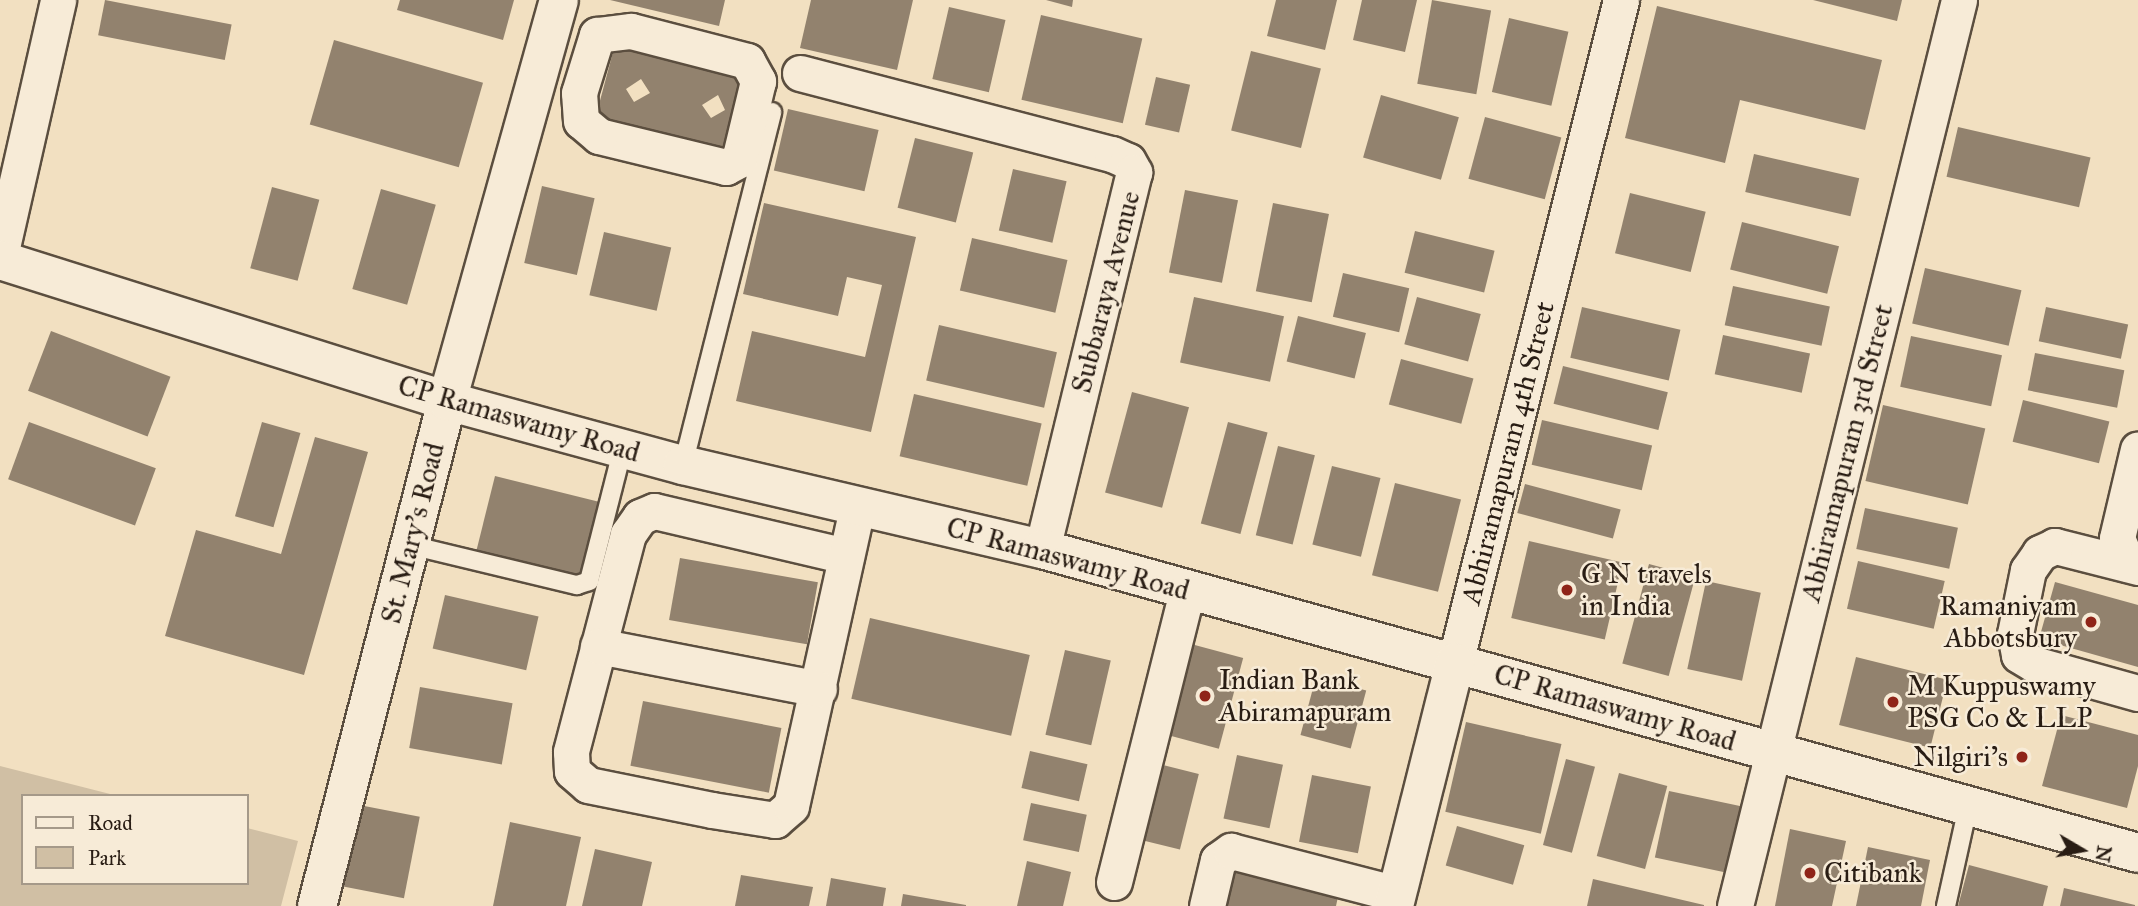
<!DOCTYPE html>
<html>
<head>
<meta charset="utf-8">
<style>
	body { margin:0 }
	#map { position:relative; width:2138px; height:906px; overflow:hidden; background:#f2e0c1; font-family:"IM FELL Great Primer",serif }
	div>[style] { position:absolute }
	.green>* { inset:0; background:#d0bfa4 }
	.building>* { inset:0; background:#92826e; transform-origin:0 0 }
	.roads { filter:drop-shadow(2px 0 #5b4e3f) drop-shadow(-2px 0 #5b4e3f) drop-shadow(0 2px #5b4e3f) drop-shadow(0 -2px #5b4e3f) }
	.lane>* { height:18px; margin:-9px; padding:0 9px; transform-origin:9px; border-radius:9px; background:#f7ebd7 }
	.street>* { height:35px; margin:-17.5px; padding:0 17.5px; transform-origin:17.5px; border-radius:17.5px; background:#f7ebd7 }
	.secondary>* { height:38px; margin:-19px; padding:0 19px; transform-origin:19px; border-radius:19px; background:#f7ebd7 }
	.dots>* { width:19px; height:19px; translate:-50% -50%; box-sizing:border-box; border:4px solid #f7ebd7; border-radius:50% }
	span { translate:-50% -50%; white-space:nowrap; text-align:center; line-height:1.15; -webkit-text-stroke:5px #f7ebd7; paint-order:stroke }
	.street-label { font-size:28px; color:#291d14 }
	.poi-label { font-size:28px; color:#291d14 }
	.left { translate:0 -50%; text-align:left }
	.right { translate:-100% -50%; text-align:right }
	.legend { position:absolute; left:21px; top:794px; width:228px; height:91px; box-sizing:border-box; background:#f7ebd7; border:2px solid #a59989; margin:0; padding:9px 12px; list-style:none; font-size:21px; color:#291d14 }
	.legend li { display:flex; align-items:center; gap:14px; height:35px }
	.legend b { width:35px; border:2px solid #a59989 }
	.north { position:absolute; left:2047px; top:815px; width:70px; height:70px; -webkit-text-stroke:5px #f7ebd7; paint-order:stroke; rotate:100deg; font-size:19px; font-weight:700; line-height:28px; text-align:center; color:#291d14 }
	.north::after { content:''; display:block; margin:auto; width:24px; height:32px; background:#291d14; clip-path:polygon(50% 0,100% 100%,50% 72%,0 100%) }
</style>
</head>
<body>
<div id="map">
	<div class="green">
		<div style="clip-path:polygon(0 766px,118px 796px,23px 796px,23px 883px,247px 883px,247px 828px,298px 841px,281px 906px,0 906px)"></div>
	</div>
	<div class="building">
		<div style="left:105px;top:0;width:129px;height:36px;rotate:11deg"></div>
		<div style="clip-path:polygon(400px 0,514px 0,503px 40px,397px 10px)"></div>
		<div style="clip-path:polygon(610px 0,725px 0,719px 26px)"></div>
		<div style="clip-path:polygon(811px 0,913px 0,897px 70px,800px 48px)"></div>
		<div style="clip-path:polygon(1046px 0,1073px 0,1072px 7px)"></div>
		<div style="clip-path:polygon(1276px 0,1337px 0,1325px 50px,1267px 36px)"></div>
		<div style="clip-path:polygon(1362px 0,1417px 0,1405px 52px,1353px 40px)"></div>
		<div style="left:1432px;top:0;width:60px;height:85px;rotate:10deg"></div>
		<div style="clip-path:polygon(1813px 0,1902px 0,1897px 21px)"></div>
		<div style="clip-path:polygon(1657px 6px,1882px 60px,1865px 130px,1740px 100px,1725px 163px,1625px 138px)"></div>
		<div style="left:949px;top:7px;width:58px;height:74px;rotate:13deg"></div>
		<div style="left:1041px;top:15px;width:104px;height:87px;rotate:13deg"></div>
		<div style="left:1509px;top:18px;width:61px;height:76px;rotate:13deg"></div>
		<div style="left:334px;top:40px;width:155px;height:88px;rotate:16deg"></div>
		<div style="clip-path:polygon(evenodd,616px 41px,752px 77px,732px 159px,594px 123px,616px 41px,641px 79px,650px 93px,634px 102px,626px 89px,641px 79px,616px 41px,718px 95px,725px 110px,711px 118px,702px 105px,718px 95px)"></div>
		<div style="left:1251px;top:51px;width:72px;height:82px;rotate:14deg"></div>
		<div style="left:1156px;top:77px;width:35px;height:49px;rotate:13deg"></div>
		<div style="left:1381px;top:95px;width:81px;height:65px;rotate:16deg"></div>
		<div style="left:788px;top:109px;width:93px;height:63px;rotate:13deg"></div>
		<div style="left:1485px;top:117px;width:79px;height:64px;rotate:15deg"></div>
		<div style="left:1958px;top:127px;width:136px;height:51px;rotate:13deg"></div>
		<div style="left:915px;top:138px;width:60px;height:72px;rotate:14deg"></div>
		<div style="left:1754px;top:154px;width:108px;height:39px;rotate:13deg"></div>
		<div style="left:1013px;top:169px;width:55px;height:63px;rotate:13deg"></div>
		<div style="left:542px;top:186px;width:54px;height:79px;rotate:13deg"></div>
		<div style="left:272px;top:187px;width:49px;height:84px;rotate:15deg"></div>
		<div style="left:381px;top:189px;width:57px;height:104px;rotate:16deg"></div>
		<div style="left:1185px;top:190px;width:54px;height:84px;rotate:11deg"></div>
		<div style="left:1630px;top:193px;width:78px;height:62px;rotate:14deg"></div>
		<div style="clip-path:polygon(764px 203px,916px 237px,871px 432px,736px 401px,752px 331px,865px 357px,882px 285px,847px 277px,838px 316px,743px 294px)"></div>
		<div style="left:1273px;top:203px;width:57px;height:90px;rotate:11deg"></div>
		<div style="left:1742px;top:222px;width:100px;height:49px;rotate:14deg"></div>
		<div style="left:1415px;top:231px;width:82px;height:43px;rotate:14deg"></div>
		<div style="left:604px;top:232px;width:69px;height:65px;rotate:13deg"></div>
		<div style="left:972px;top:238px;width:98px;height:54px;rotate:13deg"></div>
		<div style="left:1925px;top:268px;width:99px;height:57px;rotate:13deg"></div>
		<div style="left:1343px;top:273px;width:68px;height:45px;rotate:13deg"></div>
		<div style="left:1733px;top:286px;width:99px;height:40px;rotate:12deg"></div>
		<div style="left:1194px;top:297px;width:92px;height:67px;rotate:12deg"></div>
		<div style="left:1417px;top:297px;width:66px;height:49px;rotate:15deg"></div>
		<div style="left:1582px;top:307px;width:101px;height:52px;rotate:13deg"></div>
		<div style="left:2046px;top:307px;width:84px;height:35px;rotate:12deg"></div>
		<div style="left:1298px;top:316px;width:70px;height:47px;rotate:14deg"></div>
		<div style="left:939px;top:325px;width:121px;height:57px;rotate:13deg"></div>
		<div style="left:51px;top:331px;width:128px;height:64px;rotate:21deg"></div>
		<div style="left:1723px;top:335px;width:89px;height:40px;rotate:12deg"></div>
		<div style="left:1911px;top:336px;width:93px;height:52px;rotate:12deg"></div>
		<div style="left:2035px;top:353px;width:91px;height:38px;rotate:11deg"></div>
		<div style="left:1401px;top:359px;width:75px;height:47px;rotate:15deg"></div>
		<div style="left:1563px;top:366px;width:108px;height:39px;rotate:14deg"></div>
		<div style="left:1132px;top:392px;width:59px;height:104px;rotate:15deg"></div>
		<div style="left:914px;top:394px;width:131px;height:64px;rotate:13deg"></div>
		<div style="left:2023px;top:400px;width:89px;height:43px;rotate:14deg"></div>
		<div style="left:1883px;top:405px;width:105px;height:78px;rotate:13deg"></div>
		<div style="left:1542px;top:420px;width:113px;height:46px;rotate:13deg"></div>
		<div style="left:29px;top:422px;width:135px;height:61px;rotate:20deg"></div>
		<div style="left:262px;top:422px;width:40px;height:98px;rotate:16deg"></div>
		<div style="left:1228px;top:422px;width:41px;height:105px;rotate:15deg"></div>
		<div style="clip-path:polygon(315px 437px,368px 452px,304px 675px,165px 636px,196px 530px,281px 554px)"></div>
		<div style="left:1278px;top:446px;width:38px;height:92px;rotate:14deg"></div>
		<div style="left:1332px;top:466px;width:50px;height:81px;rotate:14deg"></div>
		<div style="left:495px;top:476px;width:109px;height:77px;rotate:14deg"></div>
		<div style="left:1395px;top:483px;width:68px;height:95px;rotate:14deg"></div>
		<div style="left:1525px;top:484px;width:99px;height:30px;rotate:15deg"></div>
		<div style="left:1865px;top:508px;width:95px;height:42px;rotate:12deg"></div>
		<div style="left:1529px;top:541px;width:96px;height:79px;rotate:13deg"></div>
		<div style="left:680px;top:558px;width:140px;height:63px;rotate:10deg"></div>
		<div style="left:1858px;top:561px;width:89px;height:49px;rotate:13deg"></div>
		<div style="left:1649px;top:564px;width:48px;height:103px;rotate:15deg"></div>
		<div style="left:1706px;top:581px;width:56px;height:90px;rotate:12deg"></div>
		<div style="clip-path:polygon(2055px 582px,2138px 605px,2138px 667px,2039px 639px)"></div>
		<div style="left:445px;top:595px;width:96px;height:55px;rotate:13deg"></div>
		<div style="left:870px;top:618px;width:164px;height:83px;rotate:13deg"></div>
		<div style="left:1191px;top:644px;width:54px;height:94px;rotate:15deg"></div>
		<div style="left:1065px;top:650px;width:47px;height:87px;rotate:13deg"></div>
		<div style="left:1856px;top:657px;width:94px;height:70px;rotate:14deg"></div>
		<div style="left:1316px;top:677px;width:52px;height:60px;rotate:15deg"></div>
		<div style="left:420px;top:687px;width:94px;height:62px;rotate:10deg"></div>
		<div style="left:643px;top:701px;width:141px;height:66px;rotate:11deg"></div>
		<div style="clip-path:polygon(2061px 715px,2138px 735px,2138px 766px,2127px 808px,2042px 786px)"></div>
		<div style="left:1466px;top:722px;width:98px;height:92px;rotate:13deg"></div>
		<div style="left:1030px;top:751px;width:59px;height:38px;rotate:13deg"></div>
		<div style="left:1237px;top:755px;width:47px;height:65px;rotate:12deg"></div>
		<div style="left:1566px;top:759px;width:30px;height:89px;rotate:15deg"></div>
		<div style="left:1159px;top:764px;width:41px;height:78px;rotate:14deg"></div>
		<div style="left:1619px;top:773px;width:50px;height:86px;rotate:15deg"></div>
		<div style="left:1312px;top:775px;width:60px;height:68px;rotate:11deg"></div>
		<div style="left:1669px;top:791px;width:81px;height:68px;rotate:12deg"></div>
		<div style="left:1031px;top:803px;width:57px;height:38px;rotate:12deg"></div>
		<div style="left:354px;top:804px;width:67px;height:83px;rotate:11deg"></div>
		<div style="clip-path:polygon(510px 822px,581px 837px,566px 906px,493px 906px)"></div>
		<div style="left:1457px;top:826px;width:70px;height:41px;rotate:16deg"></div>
		<div style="clip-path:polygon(1790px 829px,1846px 841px,1832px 906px,1775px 906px)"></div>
		<div style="clip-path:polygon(1868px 847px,1930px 860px,1921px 906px,1856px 906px)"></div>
		<div style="clip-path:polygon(595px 849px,652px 862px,642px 906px,582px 906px)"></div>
		<div style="clip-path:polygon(1228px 856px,1341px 883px,1336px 906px,1216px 906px)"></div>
		<div style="clip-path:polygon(1027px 861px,1071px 872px,1063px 906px,1017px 906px)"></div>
		<div style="clip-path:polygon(1969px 865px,2048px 886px,2043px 906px,1958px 906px)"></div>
		<div style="clip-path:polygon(741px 875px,813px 887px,809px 906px,735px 906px)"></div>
		<div style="clip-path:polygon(831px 878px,886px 888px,883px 906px,826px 906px)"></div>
		<div style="clip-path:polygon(1593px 879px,1704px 905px,1704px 906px,1587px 906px)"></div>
		<div style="clip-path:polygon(2064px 888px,2135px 905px,2135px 906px,2060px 906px)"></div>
		<div style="clip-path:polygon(903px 894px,966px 905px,966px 906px,901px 906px)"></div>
	</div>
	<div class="roads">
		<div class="lane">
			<div style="left:683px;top:465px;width:364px;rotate:-75.8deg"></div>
			<div style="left:410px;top:545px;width:172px;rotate:13.5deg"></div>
			<div style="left:577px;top:585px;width:13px;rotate:-18deg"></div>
			<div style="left:589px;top:581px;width:137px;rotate:-75.7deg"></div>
			<div style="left:1946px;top:906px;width:101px;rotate:-77.5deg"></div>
		</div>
		<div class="street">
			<div style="left:631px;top:31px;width:120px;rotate:14.5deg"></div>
			<div style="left:747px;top:61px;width:23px;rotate:61deg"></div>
			<div style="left:758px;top:81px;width:81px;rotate:103.5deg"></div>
			<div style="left:739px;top:160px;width:15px;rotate:152deg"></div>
			<div style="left:726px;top:167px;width:131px;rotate:-166.3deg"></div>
			<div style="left:599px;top:136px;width:23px;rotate:-140deg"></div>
			<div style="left:581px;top:121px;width:28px;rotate:-94deg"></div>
			<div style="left:579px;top:93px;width:61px;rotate:-72.8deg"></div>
			<div style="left:597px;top:35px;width:34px;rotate:-7deg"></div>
			<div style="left:800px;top:73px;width:322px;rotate:14.6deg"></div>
			<div style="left:1112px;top:154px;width:17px;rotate:24deg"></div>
			<div style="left:1128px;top:161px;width:13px;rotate:61deg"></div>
			<div style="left:1134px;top:172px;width:388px;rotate:103.7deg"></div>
			<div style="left:0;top:256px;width:262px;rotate:-77.2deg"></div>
			<div style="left:846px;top:556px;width:197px;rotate:-166.8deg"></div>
			<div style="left:654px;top:511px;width:15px;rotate:157deg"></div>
			<div style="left:640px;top:517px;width:21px;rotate:125deg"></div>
			<div style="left:628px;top:534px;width:225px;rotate:104.7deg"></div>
			<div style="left:571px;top:752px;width:19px;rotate:87deg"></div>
			<div style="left:572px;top:771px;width:21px;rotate:41deg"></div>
			<div style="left:588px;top:785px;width:126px;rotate:11.4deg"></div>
			<div style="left:712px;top:810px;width:64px;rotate:9deg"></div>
			<div style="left:775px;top:820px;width:21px;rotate:-41deg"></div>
			<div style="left:791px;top:806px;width:308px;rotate:-77.5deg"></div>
			<div style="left:2128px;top:564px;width:28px;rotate:-113deg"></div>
			<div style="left:2117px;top:538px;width:91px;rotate:-76.7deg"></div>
			<div style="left:2138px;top:567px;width:86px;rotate:-165.8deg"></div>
			<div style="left:2055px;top:546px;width:17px;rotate:155deg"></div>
			<div style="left:2040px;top:553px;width:21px;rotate:125deg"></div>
			<div style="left:2028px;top:570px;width:65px;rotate:101.5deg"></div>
			<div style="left:2015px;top:634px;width:21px;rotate:79deg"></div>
			<div style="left:2019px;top:655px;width:17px;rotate:31deg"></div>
			<div style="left:2034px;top:664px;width:108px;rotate:15.6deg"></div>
			<div style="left:598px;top:646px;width:225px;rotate:11deg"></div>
			<div style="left:1455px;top:663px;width:683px;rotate:-75.94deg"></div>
			<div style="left:1114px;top:882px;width:300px;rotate:-75.9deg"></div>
			<div style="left:1207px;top:906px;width:47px;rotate:-76.6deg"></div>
			<div style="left:1218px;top:860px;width:16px;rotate:-35deg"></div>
			<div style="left:1231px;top:851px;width:171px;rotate:14.5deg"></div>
			<div style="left:1735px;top:906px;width:933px;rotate:-76.11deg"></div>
		</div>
		<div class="secondary">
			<div style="left:0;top:260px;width:469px;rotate:17.5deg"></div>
			<div style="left:447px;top:401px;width:245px;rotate:15.2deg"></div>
			<div style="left:683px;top:465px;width:369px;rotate:13.2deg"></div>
			<div style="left:1042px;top:549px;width:1137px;rotate:15.5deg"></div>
			<div style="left:317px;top:906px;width:521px;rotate:-75.56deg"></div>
			<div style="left:447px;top:401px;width:416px;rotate:-74.4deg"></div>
			<div style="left:1394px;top:906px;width:251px;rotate:-75.9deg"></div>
		</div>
	</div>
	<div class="dots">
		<div style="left:1567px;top:590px;background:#8f2418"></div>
		<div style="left:2091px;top:622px;background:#8f2418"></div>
		<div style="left:1205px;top:696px;background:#8f2418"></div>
		<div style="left:1893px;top:702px;background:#8f2418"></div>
		<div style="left:2022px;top:757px;background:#8f2418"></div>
		<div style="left:1810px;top:873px;background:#8f2418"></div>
	</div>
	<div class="street-label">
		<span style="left:1106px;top:292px;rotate:-76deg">Subbaraya Avenue</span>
		<span style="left:519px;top:419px;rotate:16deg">CP Ramaswamy Road</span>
		<span style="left:1508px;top:453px;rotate:-76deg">Abhiramapuram 4th Street</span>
		<span style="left:1847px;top:453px;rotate:-76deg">Abhiramapuram 3rd Street</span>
		<span style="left:413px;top:533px;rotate:-76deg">St. Mary's Road</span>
		<span style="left:1068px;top:559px;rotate:15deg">CP Ramaswamy Road</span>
		<span style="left:1615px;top:708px;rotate:16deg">CP Ramaswamy Road</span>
	</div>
	<div class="poi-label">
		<span class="left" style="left:1581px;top:590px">G N travels<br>in India</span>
		<span class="right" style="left:2077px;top:622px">Ramaniyam<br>Abbotsbury</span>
		<span class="left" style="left:1219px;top:696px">Indian Bank<br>Abiramapuram</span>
		<span class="left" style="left:1907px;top:702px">M Kuppuswamy<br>PSG Co &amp; LLP</span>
		<span class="right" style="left:2008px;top:757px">Nilgiri's</span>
		<span class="left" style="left:1824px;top:873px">Citibank</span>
	</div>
	<ul class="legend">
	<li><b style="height:9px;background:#f7ebd7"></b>Road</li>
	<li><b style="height:19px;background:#d0bfa4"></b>Park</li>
	</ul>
	<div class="north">N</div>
</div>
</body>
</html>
